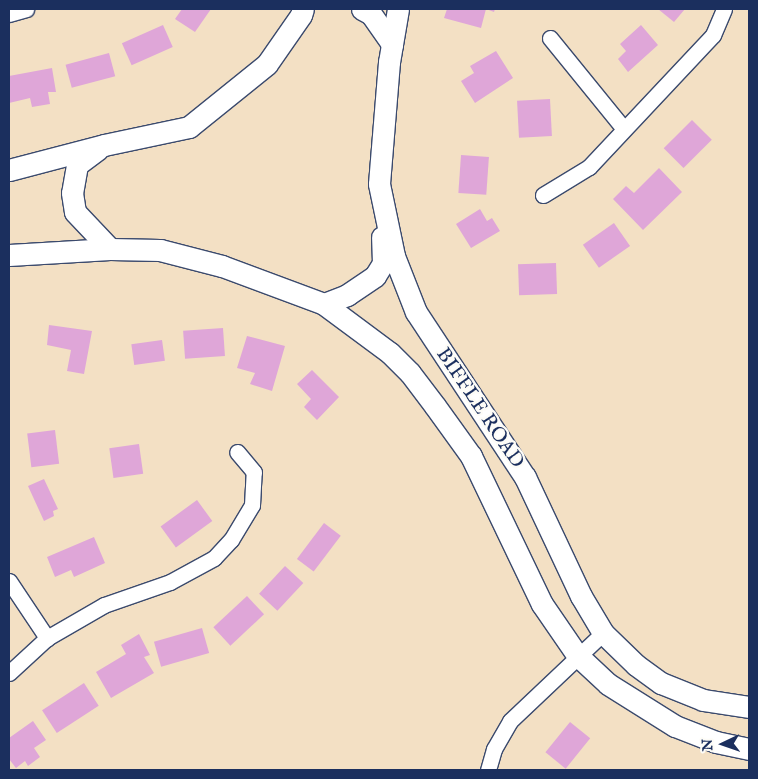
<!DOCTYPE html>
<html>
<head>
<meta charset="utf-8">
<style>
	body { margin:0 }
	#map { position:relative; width:758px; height:779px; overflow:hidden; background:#f3e0c4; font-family:"IM FELL English",serif }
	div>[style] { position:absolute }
	.building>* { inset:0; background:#dfa6d8; transform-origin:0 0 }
	.roads { filter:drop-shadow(1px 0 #3b4a6d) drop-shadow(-1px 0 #3b4a6d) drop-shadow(0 1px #3b4a6d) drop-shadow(0 -1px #3b4a6d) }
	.street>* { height:15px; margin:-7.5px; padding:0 7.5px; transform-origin:7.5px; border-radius:7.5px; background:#fff }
	.secondary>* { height:21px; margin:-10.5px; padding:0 10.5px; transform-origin:10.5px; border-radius:10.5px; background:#fff }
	span { translate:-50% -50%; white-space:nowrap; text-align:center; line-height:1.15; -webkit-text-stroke:4.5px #fdfcf7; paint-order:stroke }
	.street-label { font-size:20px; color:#1b2f5e }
	.frame { position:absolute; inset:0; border:10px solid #1b2f5e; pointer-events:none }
	.north { position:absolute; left:698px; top:719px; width:50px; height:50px; -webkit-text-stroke:4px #fdfcf7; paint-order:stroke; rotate:267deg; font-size:14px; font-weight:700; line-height:20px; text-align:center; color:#1b2f5e }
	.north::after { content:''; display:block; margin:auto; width:18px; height:22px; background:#1b2f5e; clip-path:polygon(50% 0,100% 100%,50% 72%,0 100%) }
</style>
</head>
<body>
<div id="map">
	<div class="building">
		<div style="clip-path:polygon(182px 9px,211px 9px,195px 32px,175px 19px)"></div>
		<div style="clip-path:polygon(447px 9px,495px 9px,494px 12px,486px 9px,481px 28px,444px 18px)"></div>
		<div style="clip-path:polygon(658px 9px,685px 9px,674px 22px)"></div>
		<div style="left:163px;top:25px;width:24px;height:45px;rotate:66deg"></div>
		<div style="clip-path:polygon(641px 25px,658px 45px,628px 72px,618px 59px,626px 51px,620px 44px)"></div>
		<div style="clip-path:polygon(496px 51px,513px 78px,475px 103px,461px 81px,474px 73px,470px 66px)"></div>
		<div style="left:109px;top:53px;width:24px;height:45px;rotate:75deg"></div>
		<div style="clip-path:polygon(52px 68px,56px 92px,48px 92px,50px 104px,32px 107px,30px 98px,9px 103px,9px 76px)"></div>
		<div style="left:550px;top:99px;width:37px;height:33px;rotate:87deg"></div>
		<div style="left:692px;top:120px;width:28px;height:40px;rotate:45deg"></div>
		<div style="left:461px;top:155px;width:28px;height:38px;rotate:4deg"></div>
		<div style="clip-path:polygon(659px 168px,682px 192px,643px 230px,613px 199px,626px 186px,634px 193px)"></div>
		<div style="clip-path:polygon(480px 209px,487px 221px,492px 218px,500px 231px,471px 248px,456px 224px)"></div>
		<div style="left:614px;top:223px;width:28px;height:38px;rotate:55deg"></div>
		<div style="left:556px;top:263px;width:31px;height:38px;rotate:88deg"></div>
		<div style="clip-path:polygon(49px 325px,92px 331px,84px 374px,67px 371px,71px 350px,47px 345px)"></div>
		<div style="left:223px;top:328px;width:28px;height:40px;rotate:86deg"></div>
		<div style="clip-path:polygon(247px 336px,285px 346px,272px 391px,250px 384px,255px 373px,237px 368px)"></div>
		<div style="left:162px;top:340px;width:21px;height:31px;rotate:82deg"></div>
		<div style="clip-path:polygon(312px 370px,339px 397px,317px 420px,304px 407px,311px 399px,297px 384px)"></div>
		<div style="left:55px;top:430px;width:34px;height:28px;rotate:83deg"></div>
		<div style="left:139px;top:444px;width:30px;height:30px;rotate:82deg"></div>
		<div style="clip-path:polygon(44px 479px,58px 509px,53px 511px,54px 516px,44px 521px,28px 486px)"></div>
		<div style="left:197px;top:500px;width:26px;height:45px;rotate:54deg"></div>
		<div style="left:324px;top:523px;width:21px;height:45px;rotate:37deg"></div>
		<div style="clip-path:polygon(94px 537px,105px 563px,74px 577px,71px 570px,55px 577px,47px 557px)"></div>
		<div style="left:285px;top:566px;width:25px;height:38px;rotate:43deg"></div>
		<div style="left:247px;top:596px;width:25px;height:46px;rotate:47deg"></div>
		<div style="left:202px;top:628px;width:26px;height:50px;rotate:74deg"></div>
		<div style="clip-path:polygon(139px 634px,150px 655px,144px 657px,154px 673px,111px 698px,96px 672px,126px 654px,121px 645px)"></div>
		<div style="left:84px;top:683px;width:27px;height:50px;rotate:57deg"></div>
		<div style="clip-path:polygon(33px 721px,46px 740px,34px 748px,40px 757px,28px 766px,25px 761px,16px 768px,9px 759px,9px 738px)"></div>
		<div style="left:570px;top:722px;width:26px;height:39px;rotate:39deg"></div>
	</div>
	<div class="roads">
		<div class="street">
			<div style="left:9px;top:14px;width:18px;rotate:-16deg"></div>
			<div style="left:550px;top:38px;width:117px;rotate:50.9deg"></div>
			<div style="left:543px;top:195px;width:54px;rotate:-31.3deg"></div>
			<div style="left:589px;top:167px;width:181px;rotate:-46.8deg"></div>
			<div style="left:713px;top:35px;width:28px;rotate:-67deg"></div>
			<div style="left:9px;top:581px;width:69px;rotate:56.3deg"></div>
			<div style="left:9px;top:673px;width:52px;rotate:-42.6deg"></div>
			<div style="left:47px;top:638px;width:66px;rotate:-30.1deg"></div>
			<div style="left:104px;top:605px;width:70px;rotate:-19.2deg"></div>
			<div style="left:170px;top:582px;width:50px;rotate:-28.6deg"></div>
			<div style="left:214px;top:558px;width:25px;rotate:-47deg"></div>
			<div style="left:231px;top:540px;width:41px;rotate:-59deg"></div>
			<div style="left:252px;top:505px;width:33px;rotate:-87deg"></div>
			<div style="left:254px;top:472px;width:26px;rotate:-130deg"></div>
			<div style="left:488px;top:770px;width:22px;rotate:-74deg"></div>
			<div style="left:494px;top:749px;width:32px;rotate:-60deg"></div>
			<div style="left:510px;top:721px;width:128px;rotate:-43.4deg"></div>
		</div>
		<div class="secondary">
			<div style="left:362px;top:9px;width:10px;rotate:29deg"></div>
			<div style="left:371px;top:14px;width:37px;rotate:55deg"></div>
			<div style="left:398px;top:9px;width:54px;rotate:99.6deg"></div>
			<div style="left:389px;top:62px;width:122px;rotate:94.7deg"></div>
			<div style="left:379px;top:184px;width:74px;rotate:78.2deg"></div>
			<div style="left:394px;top:256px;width:60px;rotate:68.6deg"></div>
			<div style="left:416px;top:312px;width:198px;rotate:56.6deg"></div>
			<div style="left:525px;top:477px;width:132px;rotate:64.8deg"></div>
			<div style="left:581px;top:596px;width:43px;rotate:59.3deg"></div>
			<div style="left:603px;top:633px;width:46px;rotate:44.1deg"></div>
			<div style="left:636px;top:665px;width:31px;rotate:36deg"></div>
			<div style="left:661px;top:683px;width:45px;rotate:22deg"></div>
			<div style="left:703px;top:700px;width:47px;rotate:8.7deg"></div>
			<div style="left:98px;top:149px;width:26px;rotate:143deg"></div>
			<div style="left:77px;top:165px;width:28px;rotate:100deg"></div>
			<div style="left:72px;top:193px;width:19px;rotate:81deg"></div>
			<div style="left:75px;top:212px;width:51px;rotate:46.6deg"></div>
			<div style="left:9px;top:170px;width:98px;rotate:-14.7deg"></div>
			<div style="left:104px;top:145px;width:87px;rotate:-12deg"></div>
			<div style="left:189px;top:127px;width:100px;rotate:-38.9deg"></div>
			<div style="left:267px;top:64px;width:60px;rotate:-55.2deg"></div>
			<div style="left:301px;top:15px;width:6px;rotate:-72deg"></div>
			<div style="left:9px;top:255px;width:101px;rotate:-3.4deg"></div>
			<div style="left:110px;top:249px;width:50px;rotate:1.1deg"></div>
			<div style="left:160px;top:250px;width:64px;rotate:14.5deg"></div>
			<div style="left:222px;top:266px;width:109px;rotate:20.4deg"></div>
			<div style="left:324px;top:304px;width:82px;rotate:36.6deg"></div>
			<div style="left:390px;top:353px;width:28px;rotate:45deg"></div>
			<div style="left:410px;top:373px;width:41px;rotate:52.9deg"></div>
			<div style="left:435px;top:406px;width:62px;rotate:54.2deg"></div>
			<div style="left:471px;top:456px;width:164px;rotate:64.4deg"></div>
			<div style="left:542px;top:604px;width:62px;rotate:55.5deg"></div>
			<div style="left:577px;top:655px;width:42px;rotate:43.1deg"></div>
			<div style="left:608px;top:684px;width:79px;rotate:32.1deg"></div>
			<div style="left:675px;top:726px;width:44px;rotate:21.3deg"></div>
			<div style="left:716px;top:742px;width:34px;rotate:12deg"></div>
			<div style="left:324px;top:304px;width:25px;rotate:-21deg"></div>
			<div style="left:347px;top:295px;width:34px;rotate:-34deg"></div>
			<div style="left:375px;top:276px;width:15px;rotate:-58deg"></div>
			<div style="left:383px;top:263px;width:26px;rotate:-92deg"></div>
		</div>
	</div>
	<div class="street-label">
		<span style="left:480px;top:408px;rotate:56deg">BIFFLE ROAD</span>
	</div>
	<div class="frame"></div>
	<div class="north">N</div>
</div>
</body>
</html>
